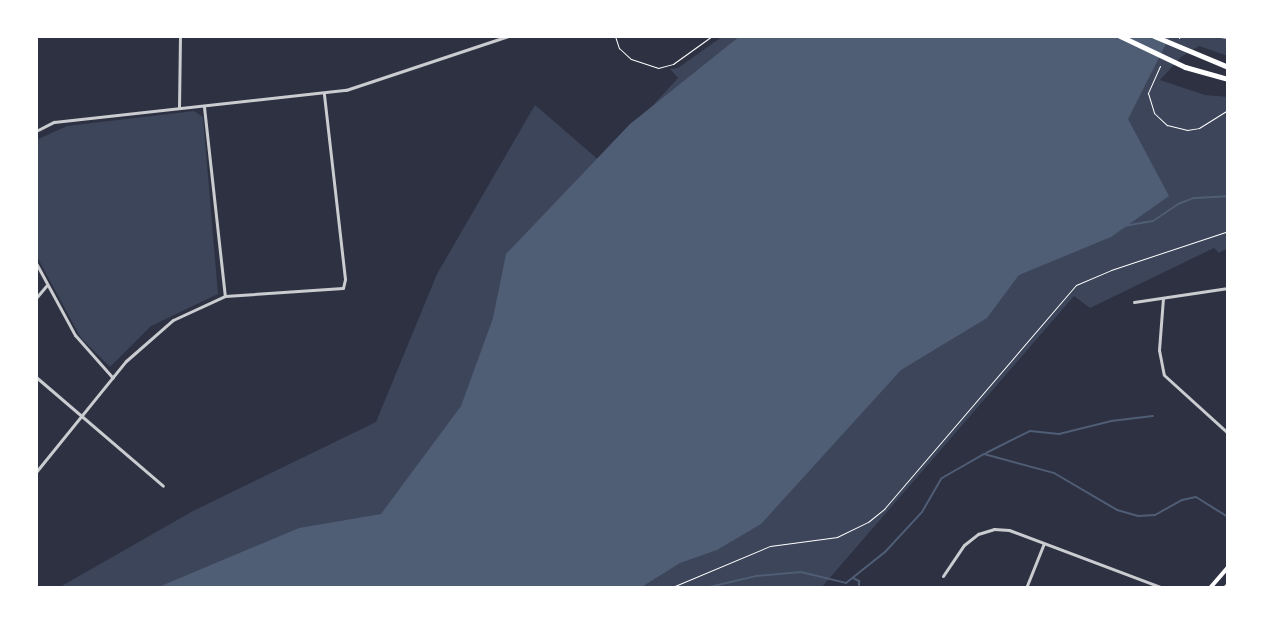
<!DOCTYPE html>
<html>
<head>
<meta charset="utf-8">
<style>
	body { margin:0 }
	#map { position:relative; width:1264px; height:624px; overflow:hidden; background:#2d3142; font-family:Raleway,sans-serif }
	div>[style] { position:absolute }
	.green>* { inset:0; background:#3c4559 }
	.water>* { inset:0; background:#4f5d75 }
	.stream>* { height:2px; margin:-1px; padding:0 1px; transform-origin:1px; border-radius:1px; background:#4f5d75 }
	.path>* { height:1px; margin:-0.5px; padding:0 0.5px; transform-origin:0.5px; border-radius:0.5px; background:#fff }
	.minor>* { height:3px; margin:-1.5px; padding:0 1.5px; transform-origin:1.5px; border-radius:1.5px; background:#caccd0 }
	.secondary>* { height:4px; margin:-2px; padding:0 2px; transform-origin:2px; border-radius:2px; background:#fff }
	.primary>* { height:5px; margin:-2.5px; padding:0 2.5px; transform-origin:2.5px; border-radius:2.5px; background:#fff }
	span { translate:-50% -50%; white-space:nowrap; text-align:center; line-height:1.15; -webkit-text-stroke:6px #fff; paint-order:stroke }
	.frame { position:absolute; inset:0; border:38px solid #fff; pointer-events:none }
</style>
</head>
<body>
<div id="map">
	<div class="green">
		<div style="clip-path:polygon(723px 36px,1228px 36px,1228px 56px,1199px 46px,1181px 57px,1160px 80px,1205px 95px,1228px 97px,1228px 248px,1219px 253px,1214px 248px,1090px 308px,1074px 296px,821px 588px,58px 588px,193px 511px,376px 422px,437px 274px,535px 105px,601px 162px,678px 78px,670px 69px,678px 68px)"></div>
		<div style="clip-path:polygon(194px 111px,203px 117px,218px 294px,151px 326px,110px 367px,81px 338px,36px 255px,36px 140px,67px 126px)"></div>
	</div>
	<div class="water">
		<div style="clip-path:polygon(740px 36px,1170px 36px,1128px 119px,1169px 196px,1111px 237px,1019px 275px,987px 318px,901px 370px,761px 524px,717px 550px,680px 563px,640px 588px,156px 588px,299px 528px,381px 514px,461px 406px,493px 318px,506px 254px,630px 124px)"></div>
	</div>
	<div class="stream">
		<div style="left:1124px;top:226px;width:29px;rotate:-10deg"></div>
		<div style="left:1153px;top:221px;width:30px;rotate:-34deg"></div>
		<div style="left:1178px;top:204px;width:17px;rotate:-21deg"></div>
		<div style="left:1194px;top:198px;width:34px;rotate:-3deg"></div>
		<div style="left:986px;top:453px;width:49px;rotate:-26.6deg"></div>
		<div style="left:1030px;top:431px;width:29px;rotate:6deg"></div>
		<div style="left:1059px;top:434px;width:54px;rotate:-14deg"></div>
		<div style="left:1111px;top:421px;width:42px;rotate:-6.8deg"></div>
		<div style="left:853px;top:578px;width:7px;rotate:27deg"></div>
		<div style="left:859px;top:581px;width:7px;rotate:90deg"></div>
		<div style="left:705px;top:588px;width:52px;rotate:-13.2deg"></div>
		<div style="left:756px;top:576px;width:45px;rotate:-5.1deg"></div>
		<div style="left:801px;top:572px;width:46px;rotate:13.7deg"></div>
		<div style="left:846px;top:583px;width:50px;rotate:-38.5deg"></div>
		<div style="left:885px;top:552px;width:54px;rotate:-47.2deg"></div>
		<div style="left:922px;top:512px;width:39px;rotate:-60deg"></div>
		<div style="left:942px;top:478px;width:48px;rotate:-29.7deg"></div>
		<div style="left:984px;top:454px;width:73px;rotate:15.2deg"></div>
		<div style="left:1054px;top:473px;width:73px;rotate:30.4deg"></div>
		<div style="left:1117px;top:510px;width:22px;rotate:16deg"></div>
		<div style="left:1138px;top:516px;width:17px;rotate:-3deg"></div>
		<div style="left:1155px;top:515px;width:31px;rotate:-29deg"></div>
		<div style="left:1182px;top:500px;width:14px;rotate:-12deg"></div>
		<div style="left:1196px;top:497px;width:38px;rotate:32deg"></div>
	</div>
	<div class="path">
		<div style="left:615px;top:36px;width:13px;rotate:72deg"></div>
		<div style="left:619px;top:48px;width:16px;rotate:43deg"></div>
		<div style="left:631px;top:59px;width:28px;rotate:18deg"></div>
		<div style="left:658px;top:68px;width:16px;rotate:-15deg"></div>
		<div style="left:673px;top:64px;width:48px;rotate:-35.7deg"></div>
		<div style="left:1213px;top:36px;width:15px;rotate:8deg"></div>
		<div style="left:1179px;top:38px;width:3px;rotate:-45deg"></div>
		<div style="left:1160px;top:66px;width:30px;rotate:114deg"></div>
		<div style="left:1148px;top:93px;width:21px;rotate:73deg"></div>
		<div style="left:1154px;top:113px;width:18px;rotate:43deg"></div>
		<div style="left:1167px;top:125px;width:21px;rotate:14deg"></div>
		<div style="left:1187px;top:130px;width:12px;rotate:-9deg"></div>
		<div style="left:1199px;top:128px;width:34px;rotate:-32deg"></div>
		<div style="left:670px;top:588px;width:108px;rotate:-22.8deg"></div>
		<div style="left:770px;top:546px;width:68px;rotate:-7.7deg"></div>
		<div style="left:837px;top:537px;width:34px;rotate:-26deg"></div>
		<div style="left:868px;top:522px;width:21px;rotate:-39deg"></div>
		<div style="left:884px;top:509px;width:295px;rotate:-49.4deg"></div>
		<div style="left:1076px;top:285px;width:38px;rotate:-23deg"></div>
		<div style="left:1111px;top:270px;width:123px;rotate:-18.4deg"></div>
	</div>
	<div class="minor">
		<div style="left:204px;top:107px;width:190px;rotate:83.7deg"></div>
		<div style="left:179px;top:108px;width:72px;rotate:-89.2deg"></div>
		<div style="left:36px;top:131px;width:20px;rotate:-27deg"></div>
		<div style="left:54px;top:122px;width:294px;rotate:-6.3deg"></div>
		<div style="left:346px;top:90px;width:171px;rotate:-18.4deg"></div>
		<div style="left:36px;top:263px;width:82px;rotate:61.6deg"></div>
		<div style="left:75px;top:335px;width:57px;rotate:48.5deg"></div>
		<div style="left:36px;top:298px;width:16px;rotate:-50deg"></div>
		<div style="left:1163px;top:298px;width:52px;rotate:94.4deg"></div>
		<div style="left:1159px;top:350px;width:25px;rotate:79deg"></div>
		<div style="left:1164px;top:375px;width:86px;rotate:42.2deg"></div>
		<div style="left:1134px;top:302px;width:95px;rotate:-8.5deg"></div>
		<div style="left:36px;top:377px;width:167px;rotate:40.6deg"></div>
		<div style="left:36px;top:472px;width:143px;rotate:-51deg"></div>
		<div style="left:126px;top:361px;width:62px;rotate:-41.1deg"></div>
		<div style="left:173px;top:320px;width:57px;rotate:-24.8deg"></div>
		<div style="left:225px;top:296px;width:118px;rotate:-3.9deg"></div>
		<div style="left:343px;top:288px;width:9px;rotate:-77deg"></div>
		<div style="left:345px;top:279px;width:186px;rotate:-96.5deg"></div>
		<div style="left:943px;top:576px;width:37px;rotate:-56deg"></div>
		<div style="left:964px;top:545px;width:18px;rotate:-38deg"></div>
		<div style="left:978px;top:534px;width:17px;rotate:-17deg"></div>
		<div style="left:994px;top:529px;width:15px;rotate:4deg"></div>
		<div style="left:1009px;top:530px;width:165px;rotate:20.6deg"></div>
		<div style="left:1026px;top:588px;width:48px;rotate:-68.2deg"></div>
	</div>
	<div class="secondary">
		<div style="left:1210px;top:588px;width:28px;rotate:-49deg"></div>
		<div style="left:1225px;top:588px;width:4px;rotate:-45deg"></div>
	</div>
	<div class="primary">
		<div style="left:1120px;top:36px;width:72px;rotate:25.5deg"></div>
		<div style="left:1185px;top:67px;width:45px;rotate:15.6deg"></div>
		<div style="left:1154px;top:36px;width:80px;rotate:22.7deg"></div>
	</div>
	<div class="frame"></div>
</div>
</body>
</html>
